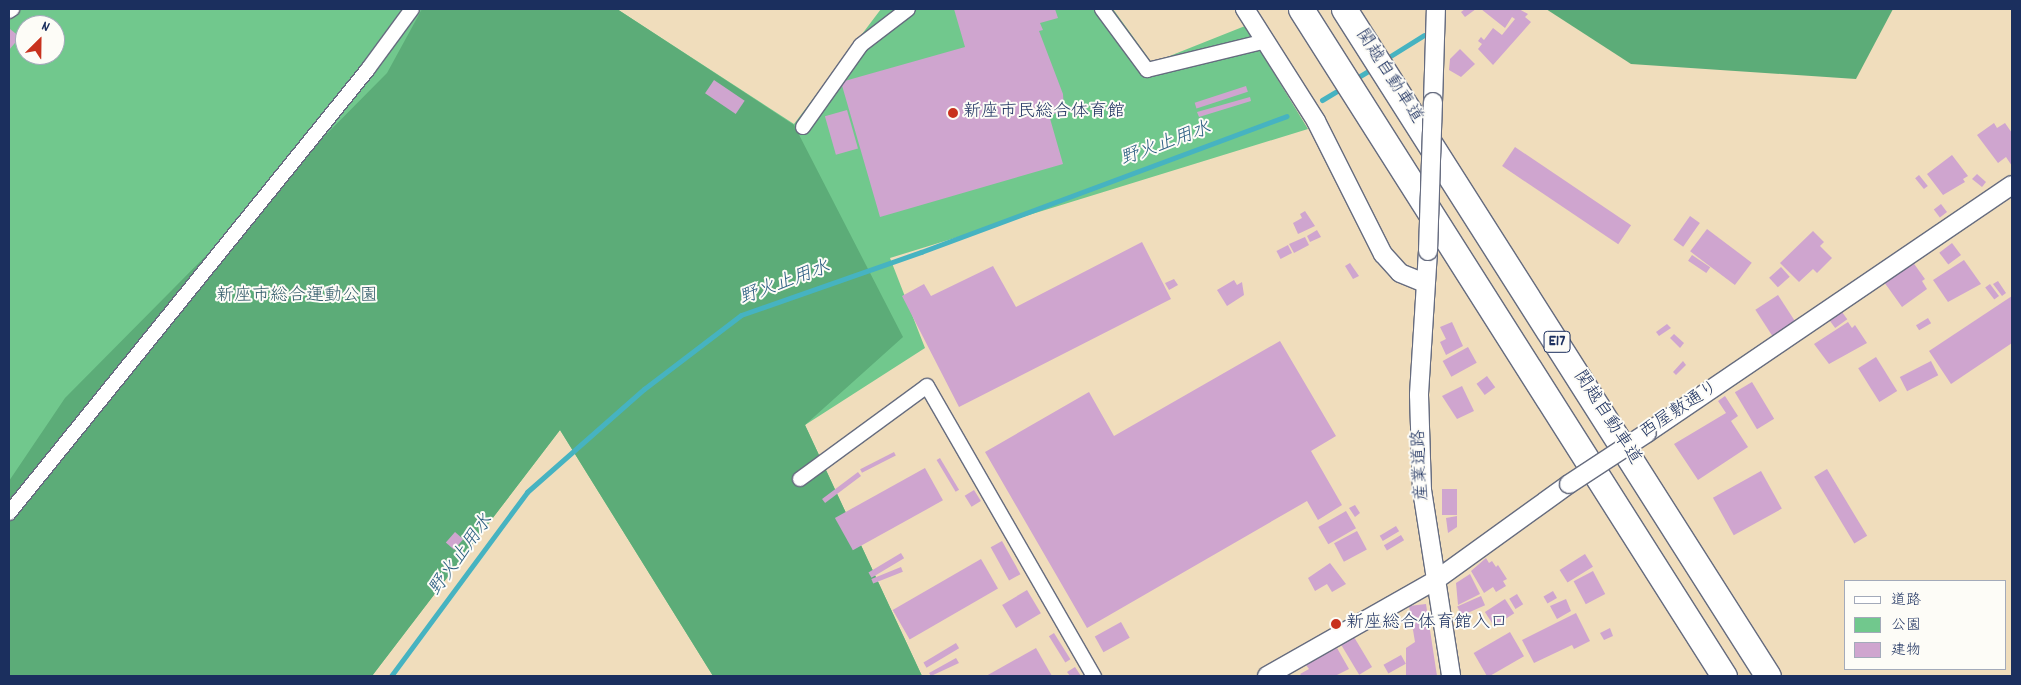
<!DOCTYPE html>
<html>
<head>
<meta charset="utf-8">
<style>
	body { margin:0 }
	#map { position:relative; width:2021px; height:685px; overflow:hidden; background:#f0ddbc; font-family:Dekko,"Klee One",sans-serif }
	div>[style] { position:absolute }
	.green>* { inset:0; background:#71c88d }
	.forest>* { inset:0; background:#5cac78 }
	.stream>* { height:5px; margin:-2.5px; padding:0 2.5px; transform-origin:2.5px; border-radius:2.5px; background:#46b3c1 }
	.building>* { inset:0; background:#cfa5cf; transform-origin:0 0 }
	.roads { filter:drop-shadow(1px 0 #666c7f) drop-shadow(-1px 0 #666c7f) drop-shadow(0 1px #666c7f) drop-shadow(0 -1px #666c7f) }
	.minor>* { height:14px; margin:-7px; padding:0 7px; transform-origin:7px; border-radius:7px; background:#fff }
	.tertiary>* { height:18px; margin:-9px; padding:0 9px; transform-origin:9px; border-radius:9px; background:#fff }
	.motorway>* { height:25px; margin:-12.5px; padding:0 12.5px; transform-origin:12.5px; border-radius:12.5px; background:#fff }
	.bridges { filter:drop-shadow(1px 0 #666c7f) drop-shadow(-1px 0 #666c7f) drop-shadow(0 1px #666c7f) drop-shadow(0 -1px #666c7f) }
	.tertiary-bridge>* { height:18px; margin:-9px; padding:0 9px; transform-origin:9px; border-radius:9px; background:#fff }
	.dots>* { width:14px; height:14px; translate:-50% -50%; box-sizing:border-box; border:2px solid #fdfcf7; border-radius:50% }
	span { translate:-50% -50%; white-space:nowrap; text-align:center; line-height:1.15; -webkit-text-stroke:4px #fdfcf7; paint-order:stroke }
	.shield-label span { padding:1px 4px; background:#fdfcf7; border:1px solid; border-radius:4px; -webkit-text-stroke-width:0 }
	.shield-label { font-size:16px; color:#1b2f5e; font-weight:700 }
	.street-label { font-size:18px; color:#1b2f5e }
	.poi-label { font-size:18px; color:#1b2f5e }
	.left { translate:0 -50%; text-align:left }
	.park-label { font-size:18px; color:#355d6c }
	.water-label { font-size:19px; color:#2a5d81; font-style:italic }
	.frame { position:absolute; inset:0; border:10px solid #1b2f5e; pointer-events:none }
	.legend { position:absolute; left:1844px; top:580px; width:162px; height:90px; box-sizing:border-box; background:#fdfcf7; border:1px solid #a3aaba; margin:0; padding:6px 9px; list-style:none; font-size:15px; color:#1b2f5e }
	.legend li { display:flex; align-items:center; gap:10px; height:25px }
	.legend b { width:25px; border:1px solid #a3aaba }
	.north { position:absolute; left:15px; top:15px; width:50px; height:50px; box-sizing:border-box; background:#fdfcf7; border:1px solid #a3aaba; border-radius:50%; rotate:23deg; font-size:14px; font-weight:700; line-height:20px; text-align:center; color:#1b2f5e }
	.north::after { content:''; display:block; margin:auto; width:18px; height:22px; background:#c8321e; clip-path:polygon(50% 0,100% 100%,50% 72%,0 100%) }
</style>
</head>
<body>
<div id="map">
	<div class="green">
		<div style="clip-path:polygon(evenodd,9px 9px,617px 9px,794px 124px,881px 9px,1113px 9px,1152px 63px,1245px 26px,1308px 129px,890px 258px,925px 348px,805px 425px,922px 676px,713px 676px,560px 430px,372px 676px,9px 676px,9px 9px,25px 25px,55px 25px,55px 55px,25px 55px,25px 25px)"></div>
	</div>
	<div class="forest">
		<div style="clip-path:polygon(422px 9px,617px 9px,794px 125px,903px 337px,805px 425px,922px 676px,713px 676px,560px 430px,372px 676px,9px 676px,9px 481px,65px 398px,387px 73px)"></div>
		<div style="clip-path:polygon(1546px 9px,1893px 9px,1856px 79px,1631px 64px)"></div>
	</div>
	<div class="stream">
		<div style="left:1384px;top:60px;width:47px;rotate:-32deg"></div>
		<div style="left:1355px;top:79px;width:21px;rotate:-31deg"></div>
		<div style="left:1322px;top:100px;width:26px;rotate:-31deg"></div>
		<div style="left:391px;top:676px;width:229px;rotate:-53.5deg"></div>
		<div style="left:527px;top:492px;width:156px;rotate:-41.4deg"></div>
		<div style="left:644px;top:389px;width:122px;rotate:-37.3deg"></div>
		<div style="left:741px;top:315px;width:191px;rotate:-19.3deg"></div>
		<div style="left:921px;top:252px;width:390px;rotate:-20.4deg"></div>
	</div>
	<div class="building">
		<div style="clip-path:polygon(954px 9px,1055px 9px,1058px 18px,1040px 23px,1043px 30px,1039px 31px,1063px 94px,1064px 111px,1049px 115px,1063px 164px,880px 217px,841px 82px,965px 47px)"></div>
		<div style="clip-path:polygon(1465px 9px,1476px 9px,1465px 17px,1461px 12px)"></div>
		<div style="clip-path:polygon(1481px 9px,1519px 9px,1528px 14px,1525px 17px,1531px 22px,1493px 65px,1478px 49px,1482px 44px,1478px 41px,1481px 37px,1484px 40px,1493px 28px,1502px 35px,1515px 19px,1512px 17px,1505px 28px)"></div>
		<div style="clip-path:polygon(10px 29px,20px 37px,9px 50px,9px 30px)"></div>
		<div style="clip-path:polygon(1460px 49px,1475px 64px,1461px 77px,1449px 70px,1450px 59px)"></div>
		<div style="left:714px;top:80px;width:37px;height:16px;rotate:34deg"></div>
		<div style="left:1246px;top:86px;width:6px;height:54px;rotate:72deg"></div>
		<div style="clip-path:polygon(1250px 97px,1251px 101px,1199px 117px,1197px 112px)"></div>
		<div style="left:847px;top:110px;width:40px;height:23px;rotate:74deg"></div>
		<div style="clip-path:polygon(1994px 123px,1997px 128px,2005px 123px,2012px 133px,2012px 166px,2006px 157px,1998px 163px,1977px 135px)"></div>
		<div style="left:1515px;top:147px;width:140px;height:23px;rotate:34deg"></div>
		<div style="clip-path:polygon(1952px 155px,1968px 176px,1963px 179px,1965px 182px,1943px 195px,1927px 174px)"></div>
		<div style="clip-path:polygon(1977px 174px,1986px 182px,1982px 187px,1972px 179px)"></div>
		<div style="left:1919px;top:175px;width:14px;height:5px;rotate:51deg"></div>
		<div style="left:1941px;top:204px;width:10px;height:9px;rotate:53deg"></div>
		<div style="clip-path:polygon(1305px 211px,1315px 226px,1298px 234px,1293px 223px,1302px 218px,1300px 214px)"></div>
		<div style="left:1690px;top:216px;width:12px;height:29px;rotate:35deg"></div>
		<div style="left:1707px;top:229px;width:56px;height:28px;rotate:37deg"></div>
		<div style="clip-path:polygon(1317px 230px,1321px 237px,1310px 242px,1307px 236px)"></div>
		<div style="clip-path:polygon(1813px 231px,1824px 242px,1820px 246px,1832px 258px,1817px 273px,1813px 269px,1799px 282px,1780px 263px)"></div>
		<div style="clip-path:polygon(1305px 237px,1309px 245px,1294px 253px,1289px 244px)"></div>
		<div style="clip-path:polygon(1142px 242px,1171px 299px,959px 407px,902px 296px,924px 284px,931px 296px,993px 266px,1016px 307px)"></div>
		<div style="left:1952px;top:243px;width:15px;height:16px;rotate:53deg"></div>
		<div style="left:1288px;top:245px;width:9px;height:13px;rotate:63deg"></div>
		<div style="left:1692px;top:255px;width:22px;height:7px;rotate:34deg"></div>
		<div style="clip-path:polygon(1964px 260px,1981px 284px,1948px 302px,1933px 280px)"></div>
		<div style="clip-path:polygon(1912px 261px,1925px 279px,1922px 281px,1927px 289px,1902px 307px,1884px 282px)"></div>
		<div style="clip-path:polygon(1350px 263px,1359px 276px,1353px 279px,1345px 266px)"></div>
		<div style="left:1781px;top:267px;width:13px;height:16px;rotate:48deg"></div>
		<div style="clip-path:polygon(1174px 279px,1178px 285px,1169px 290px,1165px 283px)"></div>
		<div style="clip-path:polygon(1234px 280px,1237px 285px,1242px 282px,1244px 295px,1227px 306px,1217px 290px)"></div>
		<div style="clip-path:polygon(1998px 281px,2006px 293px,2002px 296px,1993px 284px)"></div>
		<div style="left:1990px;top:284px;width:15px;height:6px;rotate:53deg"></div>
		<div style="left:1778px;top:295px;width:31px;height:27px;rotate:57deg"></div>
		<div style="clip-path:polygon(2012px 296px,2012px 343px,1951px 384px,1929px 351px)"></div>
		<div style="left:1842px;top:312px;width:9px;height:15px;rotate:54deg"></div>
		<div style="left:1928px;top:318px;width:6px;height:14px;rotate:59deg"></div>
		<div style="clip-path:polygon(1452px 322px,1463px 346px,1446px 355px,1440px 342px,1446px 339px,1440px 327px)"></div>
		<div style="clip-path:polygon(1848px 322px,1852px 328px,1855px 325px,1867px 343px,1829px 364px,1814px 344px)"></div>
		<div style="clip-path:polygon(1667px 324px,1671px 328px,1659px 336px,1656px 332px)"></div>
		<div style="clip-path:polygon(1674px 334px,1684px 343px,1680px 348px,1670px 338px)"></div>
		<div style="clip-path:polygon(1280px 341px,1336px 436px,1311px 451px,1342px 505px,1318px 520px,1307px 501px,1087px 628px,985px 452px,1089px 392px,1114px 436px)"></div>
		<div style="left:1468px;top:347px;width:18px;height:29px;rotate:61deg"></div>
		<div style="left:1876px;top:357px;width:40px;height:21px;rotate:58deg"></div>
		<div style="clip-path:polygon(1683px 361px,1686px 365px,1676px 375px,1673px 372px)"></div>
		<div style="left:1931px;top:361px;width:16px;height:35px;rotate:63deg"></div>
		<div style="left:1487px;top:376px;width:14px;height:13px;rotate:54deg"></div>
		<div style="left:1752px;top:382px;width:43px;height:20px;rotate:59deg"></div>
		<div style="clip-path:polygon(1462px 386px,1474px 411px,1457px 419px,1442px 396px)"></div>
		<div style="clip-path:polygon(1725px 396px,1738px 416px,1731px 421px,1748px 447px,1698px 480px,1674px 444px,1726px 413px,1718px 401px)"></div>
		<div style="left:894px;top:452px;width:4px;height:38px;rotate:63deg"></div>
		<div style="left:940px;top:458px;width:37px;height:4px;rotate:59deg"></div>
		<div style="left:925px;top:468px;width:37px;height:103px;rotate:61deg"></div>
		<div style="left:1827px;top:469px;width:78px;height:15px;rotate:59deg"></div>
		<div style="left:1761px;top:471px;width:43px;height:55px;rotate:61deg"></div>
		<div style="left:858px;top:472px;width:5px;height:45px;rotate:53deg"></div>
		<div style="left:1442px;top:489px;width:15px;height:26px"></div>
		<div style="left:974px;top:490px;width:13px;height:11px;rotate:58deg"></div>
		<div style="clip-path:polygon(1355px 505px,1360px 513px,1355px 517px,1349px 508px)"></div>
		<div style="left:1346px;top:511px;width:20px;height:32px;rotate:60deg"></div>
		<div style="clip-path:polygon(1457px 516px,1457px 527px,1448px 533px,1446px 518px)"></div>
		<div style="left:1396px;top:526px;width:6px;height:19px;rotate:59deg"></div>
		<div style="left:1357px;top:531px;width:21px;height:26px;rotate:62deg"></div>
		<div style="left:455px;top:532px;width:11px;height:14px;rotate:41deg"></div>
		<div style="left:1401px;top:535px;width:6px;height:20px;rotate:59deg"></div>
		<div style="left:1002px;top:541px;width:38px;height:13px;rotate:61deg"></div>
		<div style="left:901px;top:553px;width:6px;height:38px;rotate:59deg"></div>
		<div style="left:1585px;top:554px;width:15px;height:30px;rotate:58deg"></div>
		<div style="clip-path:polygon(1486px 558px,1489px 563px,1492px 561px,1496px 567px,1498px 565px,1507px 579px,1503px 581px,1506px 586px,1496px 592px,1493px 587px,1484px 593px,1471px 571px)"></div>
		<div style="left:981px;top:559px;width:34px;height:102px;rotate:60deg"></div>
		<div style="clip-path:polygon(1330px 563px,1346px 584px,1332px 592px,1327px 584px,1315px 591px,1308px 578px)"></div>
		<div style="left:901px;top:567px;width:5px;height:32px;rotate:68deg"></div>
		<div style="left:1593px;top:571px;width:26px;height:22px;rotate:62deg"></div>
		<div style="clip-path:polygon(1470px 574px,1480px 594px,1458px 605px,1456px 583px)"></div>
		<div style="left:1027px;top:590px;width:27px;height:29px;rotate:59deg"></div>
		<div style="left:1553px;top:591px;width:8px;height:11px;rotate:60deg"></div>
		<div style="left:1517px;top:594px;width:12px;height:9px;rotate:59deg"></div>
		<div style="left:1481px;top:596px;width:10px;height:26px;rotate:66deg"></div>
		<div style="left:1505px;top:599px;width:17px;height:24px;rotate:57deg"></div>
		<div style="clip-path:polygon(1566px 599px,1571px 611px,1557px 619px,1550px 606px)"></div>
		<div style="clip-path:polygon(1426px 604px,1437px 676px,1406px 676px,1406px 648px,1415px 642px,1409px 606px)"></div>
		<div style="clip-path:polygon(1576px 613px,1590px 641px,1574px 649px,1572px 645px,1534px 663px,1522px 640px)"></div>
		<div style="left:1121px;top:622px;width:18px;height:30px;rotate:61deg"></div>
		<div style="clip-path:polygon(1610px 628px,1613px 636px,1604px 640px,1600px 633px)"></div>
		<div style="left:1510px;top:632px;width:28px;height:42px;rotate:60deg"></div>
		<div style="left:1054px;top:633px;width:31px;height:6px;rotate:58deg"></div>
		<div style="left:1354px;top:637px;width:35px;height:15px;rotate:59deg"></div>
		<div style="left:956px;top:643px;width:6px;height:38px;rotate:59deg"></div>
		<div style="clip-path:polygon(1036px 648px,1052px 676px,986px 676px)"></div>
		<div style="clip-path:polygon(1337px 648px,1349px 669px,1335px 676px,1302px 676px,1300px 674px,1309px 669px,1306px 665px)"></div>
		<div style="left:1401px;top:655px;width:10px;height:20px;rotate:61deg"></div>
		<div style="clip-path:polygon(956px 658px,959px 663px,931px 676px,929px 673px)"></div>
		<div style="clip-path:polygon(1075px 667px,1081px 676px,1070px 676px,1067px 672px)"></div>
	</div>
	<div class="roads">
		<div class="minor">
			<div style="left:1102px;top:9px;width:76px;rotate:53.6deg"></div>
			<div style="left:1147px;top:70px;width:122px;rotate:-13.7deg"></div>
			<div style="left:9px;top:11px;width:4px;rotate:-34deg"></div>
			<div style="left:803px;top:127px;width:100px;rotate:-54.7deg"></div>
			<div style="left:861px;top:45px;width:59px;rotate:-37.5deg"></div>
			<div style="left:800px;top:479px;width:157px;rotate:-36.2deg"></div>
			<div style="left:927px;top:386px;width:335px;rotate:60.1deg"></div>
			<div style="left:9px;top:513px;width:571px;rotate:-51.04deg"></div>
			<div style="left:368px;top:69px;width:74px;rotate:-53.7deg"></div>
		</div>
		<div class="tertiary">
			<div style="left:1245px;top:9px;width:133px;rotate:57.6deg"></div>
			<div style="left:1316px;top:121px;width:149px;rotate:63.3deg"></div>
			<div style="left:1383px;top:254px;width:25px;rotate:48deg"></div>
			<div style="left:1400px;top:273px;width:27px;rotate:22deg"></div>
			<div style="left:1433px;top:102px;width:93px;rotate:-88.2deg"></div>
			<div style="left:1428px;top:251px;width:144px;rotate:93.6deg"></div>
			<div style="left:1419px;top:395px;width:95px;rotate:88.2deg"></div>
			<div style="left:1422px;top:490px;width:188px;rotate:81.1deg"></div>
			<div style="left:1647px;top:433px;width:441px;rotate:-34.2deg"></div>
			<div style="left:1267px;top:676px;width:194px;rotate:-29.6deg"></div>
			<div style="left:1436px;top:580px;width:164px;rotate:-35.8deg"></div>
		</div>
		<div class="motorway">
			<div style="left:1301px;top:9px;width:790px;rotate:57.62deg"></div>
			<div style="left:1344px;top:9px;width:790px;rotate:57.56deg"></div>
		</div>
	</div>
	<div class="bridges">
		<div class="tertiary-bridge">
			<div style="left:1428px;top:251px;width:149px;rotate:-88.1deg"></div>
			<div style="left:1569px;top:484px;width:93px;rotate:-33.2deg"></div>
		</div>
	</div>
	<div class="dots">
		<div style="left:953px;top:113px;background:#c8321e"></div>
		<div style="left:1336px;top:624px;background:#c8321e"></div>
	</div>
	<div class="shield-label">
		<span style="left:1557px;top:342px">E17</span>
	</div>
	<div class="street-label">
		<span style="left:1388px;top:77px;rotate:57deg">関越自動車道</span>
		<span style="left:1680px;top:411px;rotate:-33deg">西屋敷通り</span>
		<span style="left:1606px;top:418px;rotate:57deg">関越自動車道</span>
		<span style="left:1422px;top:465px;rotate:-93deg">産業道路</span>
	</div>
	<div class="poi-label">
		<span class="left" style="left:963px;top:113px">新座市民総合体育館</span>
		<span class="left" style="left:1346px;top:624px">新座総合体育館入口</span>
	</div>
	<div class="park-label">
		<span style="left:297px;top:297px">新座市総合運動公園</span>
	</div>
	<div class="water-label">
		<span style="left:1166px;top:145px;rotate:-20deg">野火止用水</span>
		<span style="left:785px;top:284px;rotate:-20deg">野火止用水</span>
		<span style="left:462px;top:556px;rotate:-54deg">野火止用水</span>
	</div>
	<div class="frame"></div>
	<ul class="legend">
	<li><b style="height:6px;background:#fff"></b>道路</li>
	<li><b style="height:14px;background:#71c88d"></b>公園</li>
	<li><b style="height:14px;background:#cfa5cf"></b>建物</li>
	</ul>
	<div class="north">N</div>
</div>
</body>
</html>
